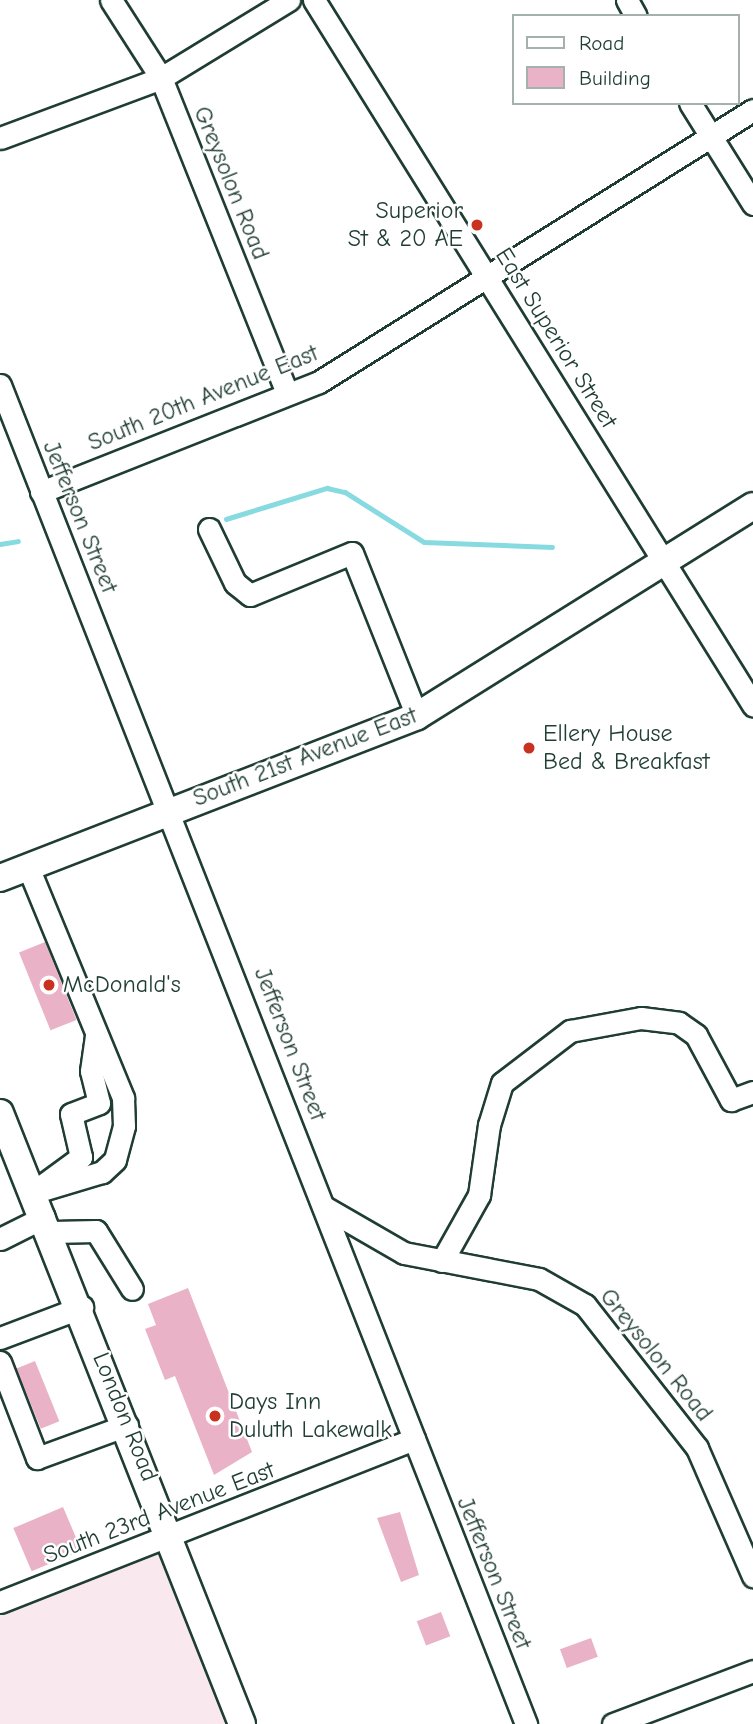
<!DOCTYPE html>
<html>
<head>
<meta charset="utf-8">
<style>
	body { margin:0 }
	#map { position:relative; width:753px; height:1724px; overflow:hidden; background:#fff; font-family:"Comic Neue",sans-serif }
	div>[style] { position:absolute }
	.built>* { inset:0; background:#f9e8ee }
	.stream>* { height:4.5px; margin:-2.25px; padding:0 2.25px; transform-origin:2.25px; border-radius:2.25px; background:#88dae1 }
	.building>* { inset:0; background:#eab2c6; transform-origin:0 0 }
	.roads { filter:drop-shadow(2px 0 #1f3d34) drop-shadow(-2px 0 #1f3d34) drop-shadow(0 2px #1f3d34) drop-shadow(0 -2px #1f3d34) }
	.minor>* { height:21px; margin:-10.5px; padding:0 10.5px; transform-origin:10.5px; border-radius:10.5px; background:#fff }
	.major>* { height:26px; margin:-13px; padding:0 13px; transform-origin:13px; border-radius:13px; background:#fff }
	.dots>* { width:19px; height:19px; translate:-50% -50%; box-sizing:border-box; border:4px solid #fff; border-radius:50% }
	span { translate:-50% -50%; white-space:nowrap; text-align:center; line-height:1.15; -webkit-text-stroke:5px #fff; paint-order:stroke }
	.street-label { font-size:24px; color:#1f3d34 }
	.poi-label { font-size:24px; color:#1f3d34 }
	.right { translate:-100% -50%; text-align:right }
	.left { translate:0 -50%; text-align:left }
	.legend { position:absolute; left:512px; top:14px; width:228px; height:91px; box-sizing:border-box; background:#fff; border:2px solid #a5b1ae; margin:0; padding:9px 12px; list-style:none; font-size:21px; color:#1f3d34 }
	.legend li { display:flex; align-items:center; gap:14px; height:35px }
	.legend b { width:35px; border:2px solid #a5b1ae }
</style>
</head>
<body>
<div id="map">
	<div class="built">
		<div style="clip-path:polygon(159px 1552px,227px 1724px,0 1724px,0 1615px)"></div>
	</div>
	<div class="stream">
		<div style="left:226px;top:519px;width:106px;rotate:-17.1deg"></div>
		<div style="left:327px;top:488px;width:18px;rotate:13deg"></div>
		<div style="left:345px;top:492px;width:93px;rotate:32.3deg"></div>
		<div style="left:424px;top:542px;width:128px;rotate:2.2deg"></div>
		<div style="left:0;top:544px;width:18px;rotate:-9deg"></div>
	</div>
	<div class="building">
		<div style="left:45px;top:942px;width:84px;height:28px;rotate:68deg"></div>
		<div style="clip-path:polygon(188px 1288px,252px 1452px,214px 1475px,175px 1376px,165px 1380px,145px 1329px,156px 1325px,148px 1304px)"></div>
		<div style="left:35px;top:1361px;width:65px;height:20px;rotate:68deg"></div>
		<div style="left:63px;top:1507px;width:47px;height:54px;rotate:67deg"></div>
		<div style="clip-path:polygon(400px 1512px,419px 1575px,401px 1582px,377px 1518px)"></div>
		<div style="left:441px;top:1612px;width:26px;height:26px;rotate:69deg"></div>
		<div style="left:591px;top:1638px;width:20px;height:33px;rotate:70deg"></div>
	</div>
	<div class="roads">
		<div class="minor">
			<div style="left:111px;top:0;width:93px;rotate:57.3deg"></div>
			<div style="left:161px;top:78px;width:339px;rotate:68.2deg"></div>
			<div style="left:314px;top:0;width:831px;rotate:58.09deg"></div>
			<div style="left:627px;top:0;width:18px;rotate:61deg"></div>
			<div style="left:690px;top:103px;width:119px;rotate:58deg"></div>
			<div style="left:0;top:138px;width:172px;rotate:-20.4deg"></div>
			<div style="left:161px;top:78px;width:150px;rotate:-31.4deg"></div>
			<div style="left:0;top:385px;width:1439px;rotate:68.55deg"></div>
			<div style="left:41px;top:492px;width:299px;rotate:-21.6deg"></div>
			<div style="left:319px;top:382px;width:512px;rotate:-32.08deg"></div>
			<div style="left:209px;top:529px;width:60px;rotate:64.3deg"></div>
			<div style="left:235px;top:583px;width:19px;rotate:39deg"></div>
			<div style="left:250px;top:595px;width:110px;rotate:-22.4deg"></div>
			<div style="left:352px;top:553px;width:175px;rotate:68.3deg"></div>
			<div style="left:28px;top:867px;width:250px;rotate:67.6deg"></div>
			<div style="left:123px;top:1098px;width:28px;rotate:88deg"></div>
			<div style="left:124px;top:1126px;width:35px;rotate:105deg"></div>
			<div style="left:115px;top:1160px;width:18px;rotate:137deg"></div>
			<div style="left:102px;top:1172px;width:73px;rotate:163.3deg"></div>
			<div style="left:32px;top:1193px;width:61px;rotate:-36.3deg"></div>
			<div style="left:81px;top:1157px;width:44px;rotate:-103.1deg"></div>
			<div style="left:71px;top:1114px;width:30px;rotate:-21deg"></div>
			<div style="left:99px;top:1103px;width:33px;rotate:-104deg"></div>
			<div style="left:91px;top:1071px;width:36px;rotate:-82deg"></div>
			<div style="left:326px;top:1208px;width:90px;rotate:30deg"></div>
			<div style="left:404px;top:1253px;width:137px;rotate:10.9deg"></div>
			<div style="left:539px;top:1279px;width:53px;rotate:29.5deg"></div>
			<div style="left:585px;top:1305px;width:182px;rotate:51.9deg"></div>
			<div style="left:697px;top:1448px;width:140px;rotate:66.4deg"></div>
			<div style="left:52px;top:1232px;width:44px;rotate:-1.3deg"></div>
			<div style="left:96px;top:1231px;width:68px;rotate:58.2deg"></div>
			<div style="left:0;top:1239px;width:49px;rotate:-26.6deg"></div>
			<div style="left:442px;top:1261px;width:76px;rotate:-60.7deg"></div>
			<div style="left:479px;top:1195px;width:71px;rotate:-81.9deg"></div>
			<div style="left:489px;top:1125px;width:44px;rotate:-72.8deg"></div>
			<div style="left:502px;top:1083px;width:86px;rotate:-37.4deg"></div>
			<div style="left:570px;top:1031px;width:72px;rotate:-10.4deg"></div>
			<div style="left:641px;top:1018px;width:38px;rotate:7deg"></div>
			<div style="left:679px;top:1023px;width:21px;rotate:35deg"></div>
			<div style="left:696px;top:1035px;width:74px;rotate:61.7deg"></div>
			<div style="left:731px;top:1100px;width:23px;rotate:-20deg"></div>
			<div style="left:0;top:1338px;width:88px;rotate:-20.7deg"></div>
			<div style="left:0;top:1362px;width:103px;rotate:68.9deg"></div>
			<div style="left:37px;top:1458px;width:96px;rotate:-20.1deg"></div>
			<div style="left:0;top:1602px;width:445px;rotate:-21.5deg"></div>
			<div style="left:613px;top:1724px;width:150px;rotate:-20.7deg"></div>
		</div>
		<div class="major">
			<div style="left:0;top:878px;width:447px;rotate:-21.2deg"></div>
			<div style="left:417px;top:716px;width:396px;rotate:-32deg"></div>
			<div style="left:0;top:1113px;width:657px;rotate:68.39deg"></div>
		</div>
	</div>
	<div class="dots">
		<div style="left:477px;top:225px;background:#c8321e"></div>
		<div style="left:529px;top:748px;background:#c8321e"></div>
		<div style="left:49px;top:985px;background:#c8321e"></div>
		<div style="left:215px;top:1416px;background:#c8321e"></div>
	</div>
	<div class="street-label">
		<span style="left:231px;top:183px;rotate:68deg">Greysolon Road</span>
		<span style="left:556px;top:338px;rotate:58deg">East Superior Street</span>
		<span style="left:203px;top:398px;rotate:-22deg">South 20th Avenue East</span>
		<span style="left:80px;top:517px;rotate:68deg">Jefferson Street</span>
		<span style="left:305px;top:757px;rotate:-21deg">South 21st Avenue East</span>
		<span style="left:290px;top:1044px;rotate:69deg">Jefferson Street</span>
		<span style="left:656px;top:1355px;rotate:51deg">Greysolon Road</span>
		<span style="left:125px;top:1417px;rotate:68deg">London Road</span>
		<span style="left:159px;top:1513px;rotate:-21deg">South 23rd Avenue East</span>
		<span style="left:494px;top:1573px;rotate:68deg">Jefferson Street</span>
	</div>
	<div class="poi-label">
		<span class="right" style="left:463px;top:225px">Superior<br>St &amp; 20 AE</span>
		<span class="left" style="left:543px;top:748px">Ellery House<br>Bed &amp; Breakfast</span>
		<span class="left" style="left:63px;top:985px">McDonald's</span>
		<span class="left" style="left:229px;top:1416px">Days Inn<br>Duluth Lakewalk</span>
	</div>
	<ul class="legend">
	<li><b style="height:9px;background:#fff"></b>Road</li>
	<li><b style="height:19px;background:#eab2c6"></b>Building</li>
	</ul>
</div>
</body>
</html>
